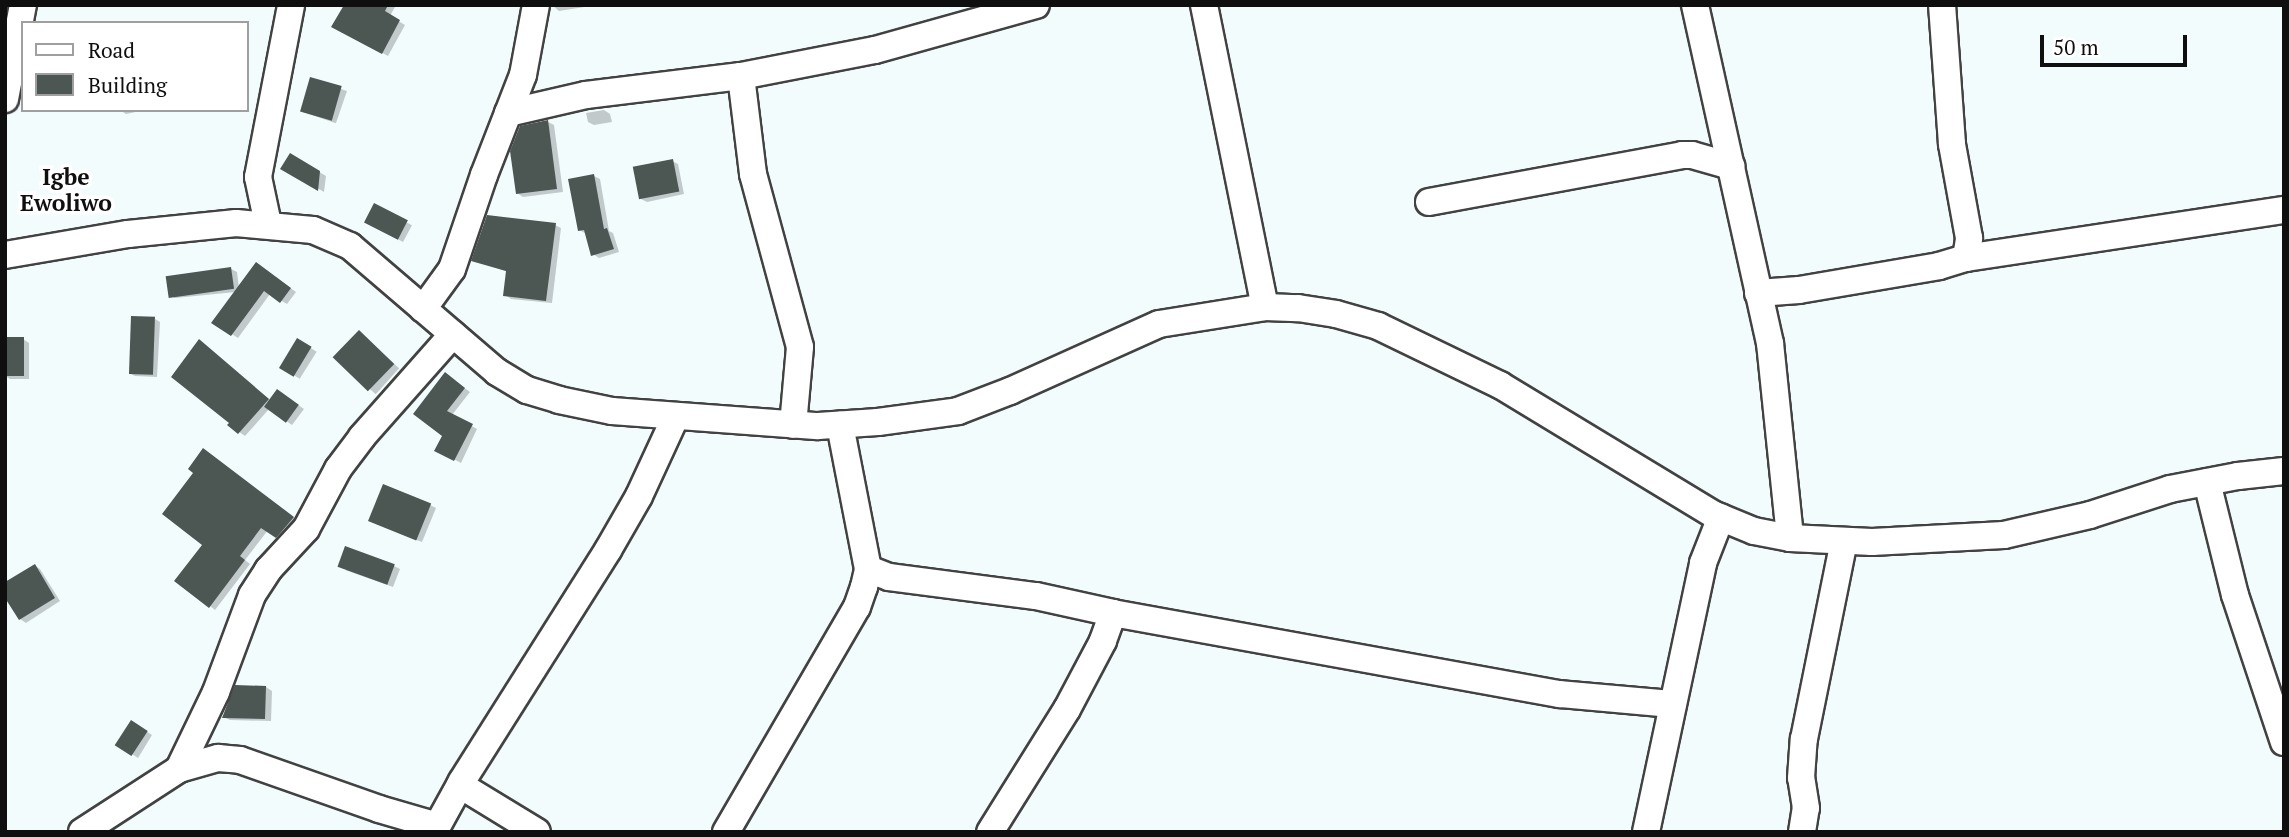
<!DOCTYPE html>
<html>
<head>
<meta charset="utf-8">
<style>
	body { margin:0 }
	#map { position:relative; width:2289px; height:837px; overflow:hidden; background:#f2fcfd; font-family:"PT Serif",serif }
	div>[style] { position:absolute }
	.shadow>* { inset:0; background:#0003; transform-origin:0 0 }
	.building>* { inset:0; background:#4c5653; transform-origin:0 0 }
	.roads { filter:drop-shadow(2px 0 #424242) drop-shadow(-2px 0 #424242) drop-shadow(0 2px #424242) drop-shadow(0 -2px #424242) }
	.minor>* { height:26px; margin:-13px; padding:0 13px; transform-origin:13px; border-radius:13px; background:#fff }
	span { translate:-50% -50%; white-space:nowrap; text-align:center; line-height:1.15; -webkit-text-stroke:7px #fff; paint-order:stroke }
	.quarter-label { font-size:23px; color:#0f0f0f; font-weight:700 }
	.frame { position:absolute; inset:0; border:7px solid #0f0f0f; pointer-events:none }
	.legend { position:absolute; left:21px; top:21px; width:228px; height:91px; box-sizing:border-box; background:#fff; border:2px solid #9f9f9f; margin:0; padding:9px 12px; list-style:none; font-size:21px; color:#0f0f0f }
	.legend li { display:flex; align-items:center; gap:14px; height:35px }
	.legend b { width:35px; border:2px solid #9f9f9f }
	.scale { position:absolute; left:2040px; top:35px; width:147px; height:32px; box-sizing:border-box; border:4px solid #0f0f0f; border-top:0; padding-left:9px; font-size:21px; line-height:24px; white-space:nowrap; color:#0f0f0f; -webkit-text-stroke:5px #fff; paint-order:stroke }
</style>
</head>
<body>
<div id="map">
	<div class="shadow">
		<div style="clip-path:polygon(346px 5px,396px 5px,390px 16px,405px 25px,388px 56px,333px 26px)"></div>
		<div style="clip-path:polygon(552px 5px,597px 5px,559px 11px)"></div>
		<div style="left:312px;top:79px;width:37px;height:34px;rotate:19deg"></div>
		<div style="clip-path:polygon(120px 110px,145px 110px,126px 114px)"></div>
		<div style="clip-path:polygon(604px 110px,610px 114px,612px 122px,594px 125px,588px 122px,586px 113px)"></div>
		<div style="clip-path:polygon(548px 122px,554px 125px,563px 192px,523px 197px,517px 193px)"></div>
		<div style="clip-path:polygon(291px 155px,326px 176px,324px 192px,283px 168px)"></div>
		<div style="clip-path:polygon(672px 161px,678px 164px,684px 194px,647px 202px,641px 199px)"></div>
		<div style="clip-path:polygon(594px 176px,600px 179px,609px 231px,613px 233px,619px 252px,599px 258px,593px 254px,585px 233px,579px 230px)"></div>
		<div style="left:374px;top:205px;width:43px;height:19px;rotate:28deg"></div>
		<div style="clip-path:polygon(555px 225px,561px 228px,552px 303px,511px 299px,505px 295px,508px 272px,474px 260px)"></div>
		<div style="clip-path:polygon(262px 267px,296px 292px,287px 304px,270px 294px,238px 338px,213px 322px,236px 292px,175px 298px,169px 295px,231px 269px,237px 272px,239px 288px)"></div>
		<div style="clip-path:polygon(155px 319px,160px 322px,157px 377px,135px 376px,129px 373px)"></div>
		<div style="left:359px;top:332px;width:54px;height:35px;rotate:42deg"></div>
		<div style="clip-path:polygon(23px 339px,29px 343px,29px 379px,10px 379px,5px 376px)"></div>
		<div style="left:298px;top:340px;width:22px;height:32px;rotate:32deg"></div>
		<div style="clip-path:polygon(205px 345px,271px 401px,284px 395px,304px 409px,292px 425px,269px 409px,245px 436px,229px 425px,231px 422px)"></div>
		<div style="clip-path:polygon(451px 378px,470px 392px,452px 415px,477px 429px,461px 463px,437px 450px,444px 435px,416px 413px)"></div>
		<div style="clip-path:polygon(210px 454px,299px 522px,283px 540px,268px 530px,245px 560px,250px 564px,215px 610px,210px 606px,196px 473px)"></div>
		<div style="clip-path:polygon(430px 505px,436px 508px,422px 542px,376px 524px)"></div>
		<div style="clip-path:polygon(35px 566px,40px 569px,60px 601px,26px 623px,20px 619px)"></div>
		<div style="clip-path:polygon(394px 566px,400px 569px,393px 587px,345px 570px)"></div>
		<div style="clip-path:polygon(266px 687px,272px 691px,271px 721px,230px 720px,224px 717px)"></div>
		<div style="clip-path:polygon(132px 722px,152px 735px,138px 758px,132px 754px)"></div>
	</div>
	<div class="building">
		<div style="clip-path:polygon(344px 5px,388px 5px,385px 11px,400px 20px,382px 54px,331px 27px)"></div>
		<div style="left:310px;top:77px;width:33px;height:36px;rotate:16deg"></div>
		<div style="clip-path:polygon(548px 120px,557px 189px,516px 194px,510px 151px,520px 126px)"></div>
		<div style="clip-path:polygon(290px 153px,320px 171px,318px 191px,280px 169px)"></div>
		<div style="left:673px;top:159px;width:33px;height:41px;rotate:79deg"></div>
		<div style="clip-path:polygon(594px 174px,604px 229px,607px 228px,614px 249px,591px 256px,584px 230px,578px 231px,568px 179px)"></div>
		<div style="left:374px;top:203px;width:38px;height:22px;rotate:27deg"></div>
		<div style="clip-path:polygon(487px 215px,556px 223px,546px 301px,503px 296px,506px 271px,471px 261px)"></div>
		<div style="clip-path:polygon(256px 262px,291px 288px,280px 303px,264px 291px,231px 336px,211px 323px)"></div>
		<div style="left:231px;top:267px;width:22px;height:66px;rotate:82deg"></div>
		<div style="left:131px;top:316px;width:24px;height:58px;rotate:2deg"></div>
		<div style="left:359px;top:330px;width:49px;height:38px;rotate:44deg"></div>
		<div style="left:24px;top:337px;width:39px;height:19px;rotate:90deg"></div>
		<div style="left:297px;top:338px;width:17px;height:35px;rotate:31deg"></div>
		<div style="clip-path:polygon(199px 339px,269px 399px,238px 434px,227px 425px,229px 423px,171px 377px)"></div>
		<div style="clip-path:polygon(445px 372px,465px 388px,447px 411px,473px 424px,454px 461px,434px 451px,442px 436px,413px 414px)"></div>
		<div style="left:277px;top:389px;width:27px;height:22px;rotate:36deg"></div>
		<div style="clip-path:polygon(203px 448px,294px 517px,276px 538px,261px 528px,240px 556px,245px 560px,209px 608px,174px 581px,202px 545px,162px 514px,193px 473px,188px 469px)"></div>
		<div style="left:383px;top:484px;width:52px;height:40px;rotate:22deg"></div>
		<div style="left:345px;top:546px;width:53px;height:22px;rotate:20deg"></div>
		<div style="clip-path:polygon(35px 564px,55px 598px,19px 620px,5px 598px,5px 582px)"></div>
		<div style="clip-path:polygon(235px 685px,266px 686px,265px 719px,222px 718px)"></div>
		<div style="left:131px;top:720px;width:20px;height:30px;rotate:33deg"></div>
	</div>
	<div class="roads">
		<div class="minor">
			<div style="left:1204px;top:5px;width:308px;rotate:78.6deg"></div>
			<div style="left:1695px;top:5px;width:346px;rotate:77.5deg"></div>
			<div style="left:1770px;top:343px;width:196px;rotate:84.1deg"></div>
			<div style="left:741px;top:76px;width:99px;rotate:83deg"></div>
			<div style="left:753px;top:174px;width:179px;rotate:74.8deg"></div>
			<div style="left:800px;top:347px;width:78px;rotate:95.1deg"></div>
			<div style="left:5px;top:99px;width:96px;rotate:-79.2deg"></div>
			<div style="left:508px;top:113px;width:80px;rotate:-13deg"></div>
			<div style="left:586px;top:95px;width:156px;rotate:-7deg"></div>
			<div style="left:741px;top:76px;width:136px;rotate:-11deg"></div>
			<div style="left:875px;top:50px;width:167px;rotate:-15.6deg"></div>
			<div style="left:1429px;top:202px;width:257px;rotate:-10.5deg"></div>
			<div style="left:1682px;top:155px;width:10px"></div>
			<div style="left:1692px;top:155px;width:41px;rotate:15.8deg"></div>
			<div style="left:268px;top:224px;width:48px;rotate:-102deg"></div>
			<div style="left:258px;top:177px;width:175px;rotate:-79.1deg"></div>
			<div style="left:5px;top:255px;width:125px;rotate:-9.7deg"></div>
			<div style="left:128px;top:234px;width:109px;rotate:-5.8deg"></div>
			<div style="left:236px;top:223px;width:77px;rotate:5.2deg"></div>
			<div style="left:313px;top:230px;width:40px;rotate:23.4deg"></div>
			<div style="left:350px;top:246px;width:194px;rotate:40.6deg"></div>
			<div style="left:497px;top:372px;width:35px;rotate:31deg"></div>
			<div style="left:527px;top:390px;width:34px;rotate:17deg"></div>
			<div style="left:559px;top:400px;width:54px;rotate:11.7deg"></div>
			<div style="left:612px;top:411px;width:207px;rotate:4.2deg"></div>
			<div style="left:818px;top:426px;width:60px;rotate:-3.8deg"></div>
			<div style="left:878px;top:422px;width:81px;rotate:-7.8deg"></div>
			<div style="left:958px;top:411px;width:56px;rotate:-21deg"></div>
			<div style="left:1010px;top:391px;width:163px;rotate:-24.2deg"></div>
			<div style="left:1159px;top:324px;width:107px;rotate:-9.1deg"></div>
			<div style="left:1265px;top:307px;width:33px;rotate:2deg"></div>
			<div style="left:1298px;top:308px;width:38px;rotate:9deg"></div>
			<div style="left:1336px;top:314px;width:44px;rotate:15.9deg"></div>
			<div style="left:1378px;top:326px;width:136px;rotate:25.8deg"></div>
			<div style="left:1500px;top:385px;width:251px;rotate:31.2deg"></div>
			<div style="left:1715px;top:515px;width:42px;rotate:22.3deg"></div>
			<div style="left:1754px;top:531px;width:37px;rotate:11deg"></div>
			<div style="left:1790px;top:538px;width:82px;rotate:2.8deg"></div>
			<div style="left:1872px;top:542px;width:132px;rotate:-3deg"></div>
			<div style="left:2004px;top:535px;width:88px;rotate:-13.1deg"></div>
			<div style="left:2090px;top:515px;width:84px;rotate:-18deg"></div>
			<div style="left:2170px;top:489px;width:69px;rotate:-10.8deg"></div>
			<div style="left:2238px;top:476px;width:46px;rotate:-6.2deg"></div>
			<div style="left:1966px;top:258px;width:322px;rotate:-8.6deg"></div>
			<div style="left:1758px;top:293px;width:41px;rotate:-4.2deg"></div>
			<div style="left:1799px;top:290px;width:142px;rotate:-9.7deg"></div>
			<div style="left:1939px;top:266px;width:28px;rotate:-17deg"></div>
			<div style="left:1966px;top:258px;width:20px;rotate:-81deg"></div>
			<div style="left:1969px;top:238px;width:96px;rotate:-100.3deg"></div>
			<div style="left:1952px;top:144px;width:139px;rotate:-94.1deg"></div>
			<div style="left:423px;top:309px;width:49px;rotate:-54.1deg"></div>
			<div style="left:452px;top:269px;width:99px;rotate:-71.2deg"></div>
			<div style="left:484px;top:175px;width:107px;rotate:-68.7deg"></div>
			<div style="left:523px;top:75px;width:71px;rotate:-79.5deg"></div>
			<div style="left:2207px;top:482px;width:116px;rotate:76.1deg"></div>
			<div style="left:2235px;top:595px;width:155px;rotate:71.6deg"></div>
			<div style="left:868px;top:569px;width:22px;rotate:21deg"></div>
			<div style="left:889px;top:577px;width:148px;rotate:7.4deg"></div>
			<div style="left:1036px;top:596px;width:79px;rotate:12.4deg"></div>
			<div style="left:1113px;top:613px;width:30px;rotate:110deg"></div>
			<div style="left:1103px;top:641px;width:77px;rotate:117.9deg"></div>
			<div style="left:1067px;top:709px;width:145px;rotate:122deg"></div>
			<div style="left:1113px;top:613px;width:454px;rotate:10.3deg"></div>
			<div style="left:1560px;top:694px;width:113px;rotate:5.1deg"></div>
			<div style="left:179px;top:769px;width:41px;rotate:-15.8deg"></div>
			<div style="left:218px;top:758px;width:22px;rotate:5deg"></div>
			<div style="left:240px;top:760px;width:147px;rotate:19.4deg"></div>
			<div style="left:379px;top:809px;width:60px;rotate:16.3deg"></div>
			<div style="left:460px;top:785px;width:90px;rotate:31.4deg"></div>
			<div style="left:82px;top:832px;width:116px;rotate:-33deg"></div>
			<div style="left:179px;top:769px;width:85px;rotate:-64.3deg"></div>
			<div style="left:216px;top:692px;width:103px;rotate:-69.6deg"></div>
			<div style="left:252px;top:595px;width:30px;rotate:-57deg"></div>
			<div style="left:268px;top:570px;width:56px;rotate:-47.2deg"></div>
			<div style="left:306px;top:529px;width:68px;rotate:-61.9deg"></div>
			<div style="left:338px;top:469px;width:40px;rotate:-53deg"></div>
			<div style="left:362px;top:437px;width:137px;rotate:-48.5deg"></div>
			<div style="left:434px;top:832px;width:58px;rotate:-61.2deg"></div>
			<div style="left:462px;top:781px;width:273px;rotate:-57.7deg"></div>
			<div style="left:608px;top:550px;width:62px;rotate:-60.1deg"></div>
			<div style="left:639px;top:496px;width:88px;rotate:-65.2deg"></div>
			<div style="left:726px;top:832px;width:260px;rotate:-59.8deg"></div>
			<div style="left:857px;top:607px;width:21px;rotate:-71deg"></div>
			<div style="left:864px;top:587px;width:18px;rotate:-77deg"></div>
			<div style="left:868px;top:569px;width:147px;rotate:-101deg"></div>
			<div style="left:1646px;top:832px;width:275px;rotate:-78deg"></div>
			<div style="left:1703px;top:563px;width:49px;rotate:-68.6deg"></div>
			<div style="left:1802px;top:832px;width:24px;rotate:-81deg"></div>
			<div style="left:1806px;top:808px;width:30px;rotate:-99deg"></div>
			<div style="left:1801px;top:778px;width:39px;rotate:-86deg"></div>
			<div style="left:1804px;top:739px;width:202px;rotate:-78.6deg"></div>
		</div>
	</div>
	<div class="quarter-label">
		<span style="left:66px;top:190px">Igbe<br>Ewoliwo</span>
	</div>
	<div class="frame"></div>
	<ul class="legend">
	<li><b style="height:9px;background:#fff"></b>Road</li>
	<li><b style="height:19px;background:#4c5653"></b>Building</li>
	</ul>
	<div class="scale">50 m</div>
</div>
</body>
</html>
